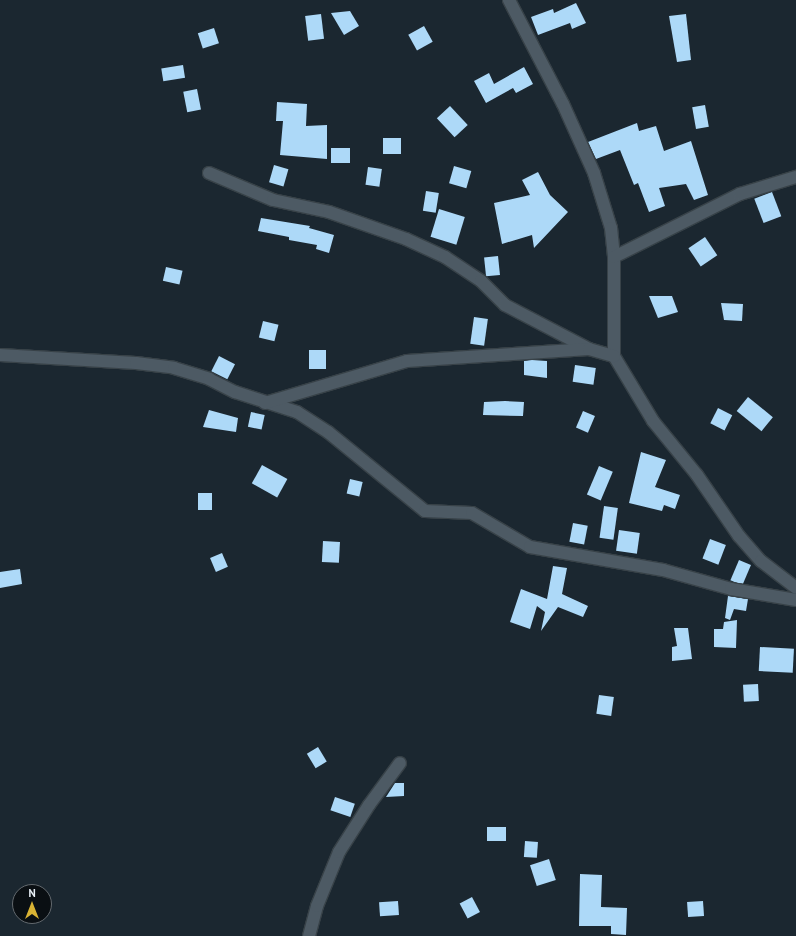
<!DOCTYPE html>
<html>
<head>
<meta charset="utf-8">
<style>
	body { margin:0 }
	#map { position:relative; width:796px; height:936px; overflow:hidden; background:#1b2730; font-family:"PT Sans",sans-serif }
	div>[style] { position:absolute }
	.building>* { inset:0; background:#add9f8; transform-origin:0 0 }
	.roads { filter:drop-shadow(1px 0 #384248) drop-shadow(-1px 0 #384248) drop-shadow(0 1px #384248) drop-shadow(0 -1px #384248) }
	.street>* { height:12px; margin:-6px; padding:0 6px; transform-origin:6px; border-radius:6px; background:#4d5a64 }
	span { translate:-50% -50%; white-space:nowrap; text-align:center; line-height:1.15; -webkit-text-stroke:4px #0a0f13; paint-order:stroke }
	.north { position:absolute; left:12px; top:884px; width:40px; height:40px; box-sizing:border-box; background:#0a0f13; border:1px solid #63696e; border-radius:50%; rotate:0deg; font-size:11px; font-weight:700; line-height:16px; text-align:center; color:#e9f1f7 }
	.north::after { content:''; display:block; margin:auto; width:14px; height:18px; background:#d9b334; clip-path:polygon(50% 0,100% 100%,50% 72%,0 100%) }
</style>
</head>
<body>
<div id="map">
	<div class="building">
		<div style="clip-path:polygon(576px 3px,586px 23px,572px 29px,570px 23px,538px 35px,531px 17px,553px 9px,554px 13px)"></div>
		<div style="clip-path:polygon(350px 11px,359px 26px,344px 35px,331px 13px)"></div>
		<div style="left:321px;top:14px;width:25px;height:16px;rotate:83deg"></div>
		<div style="clip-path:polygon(686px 14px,691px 60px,677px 62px,669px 16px)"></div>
		<div style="left:424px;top:26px;width:18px;height:18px;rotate:61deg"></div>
		<div style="left:214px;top:28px;width:16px;height:17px;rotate:72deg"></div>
		<div style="left:183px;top:65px;width:13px;height:22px;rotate:81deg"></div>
		<div style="clip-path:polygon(524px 67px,533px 84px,516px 93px,513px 88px,486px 103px,474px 81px,489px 73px,494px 84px)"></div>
		<div style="left:197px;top:89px;width:21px;height:14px;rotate:79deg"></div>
		<div style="clip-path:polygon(277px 102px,307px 104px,306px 126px,327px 125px,327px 159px,280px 155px,283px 121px,276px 121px)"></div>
		<div style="left:705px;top:105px;width:22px;height:13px;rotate:80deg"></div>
		<div style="left:450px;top:106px;width:26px;height:18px;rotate:47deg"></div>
		<div style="clip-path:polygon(637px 123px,639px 131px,656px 126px,664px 151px,691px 141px,708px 195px,694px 200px,686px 184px,659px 188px,665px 206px,649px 212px,638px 183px,634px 185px,620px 150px,596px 159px,588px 142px)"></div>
		<div style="left:383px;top:138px;width:18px;height:16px"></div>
		<div style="left:350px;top:148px;width:15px;height:19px;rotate:90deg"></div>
		<div style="left:274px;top:165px;width:15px;height:18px;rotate:16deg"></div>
		<div style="left:454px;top:166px;width:18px;height:18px;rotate:16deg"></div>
		<div style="left:368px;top:167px;width:14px;height:18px;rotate:8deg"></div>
		<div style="clip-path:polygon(538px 172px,550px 195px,568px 212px,534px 248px,532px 235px,502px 244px,494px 203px,530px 195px,522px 180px)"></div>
		<div style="left:426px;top:191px;width:13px;height:20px;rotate:9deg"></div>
		<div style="left:772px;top:192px;width:26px;height:19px;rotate:69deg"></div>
		<div style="left:439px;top:209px;width:27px;height:29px;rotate:17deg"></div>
		<div style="clip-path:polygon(261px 218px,310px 226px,309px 228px,334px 235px,329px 253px,316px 249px,317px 245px,289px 240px,289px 237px,258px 231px)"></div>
		<div style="left:705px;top:237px;width:22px;height:20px;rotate:56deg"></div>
		<div style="left:498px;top:256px;width:19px;height:14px;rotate:84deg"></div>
		<div style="left:166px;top:267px;width:17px;height:14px;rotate:13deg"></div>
		<div style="clip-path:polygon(649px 296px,672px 296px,678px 312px,658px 318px)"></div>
		<div style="clip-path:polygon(721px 303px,743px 304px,742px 321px,724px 320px)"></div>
		<div style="left:474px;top:317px;width:14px;height:27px;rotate:8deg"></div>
		<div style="left:263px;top:321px;width:16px;height:17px;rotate:14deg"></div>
		<div style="left:309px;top:350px;width:17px;height:19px"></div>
		<div style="left:219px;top:356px;width:18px;height:17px;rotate:27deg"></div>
		<div style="clip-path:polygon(532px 360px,547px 361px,547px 378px,524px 375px,524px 361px)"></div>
		<div style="left:575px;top:365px;width:21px;height:17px;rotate:8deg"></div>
		<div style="left:748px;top:397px;width:32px;height:18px;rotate:39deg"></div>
		<div style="clip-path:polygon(505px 401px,524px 402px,523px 416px,483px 415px,484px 402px)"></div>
		<div style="left:718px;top:408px;width:16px;height:17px;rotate:27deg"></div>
		<div style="clip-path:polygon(209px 410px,238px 418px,236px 432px,203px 427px)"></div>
		<div style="left:583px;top:411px;width:13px;height:18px;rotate:23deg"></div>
		<div style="left:251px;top:412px;width:14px;height:15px;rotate:12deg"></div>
		<div style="clip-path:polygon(641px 452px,666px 460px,655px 487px,680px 495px,675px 509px,664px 505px,662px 511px,629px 503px)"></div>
		<div style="left:262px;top:465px;width:29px;height:21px;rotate:29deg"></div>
		<div style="left:599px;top:466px;width:15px;height:31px;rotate:23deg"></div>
		<div style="left:350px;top:479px;width:13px;height:15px;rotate:13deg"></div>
		<div style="left:198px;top:493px;width:14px;height:17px"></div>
		<div style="left:604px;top:506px;width:14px;height:32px;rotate:8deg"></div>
		<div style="left:573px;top:523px;width:15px;height:19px;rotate:11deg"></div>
		<div style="left:619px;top:530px;width:21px;height:21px;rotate:8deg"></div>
		<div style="left:710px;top:539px;width:17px;height:21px;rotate:21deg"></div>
		<div style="left:323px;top:541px;width:17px;height:21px;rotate:3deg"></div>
		<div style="left:222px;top:553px;width:15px;height:13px;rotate:67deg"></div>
		<div style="left:739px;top:560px;width:13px;height:22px;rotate:23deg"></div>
		<div style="clip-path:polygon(553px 566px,567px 568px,562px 594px,588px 606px,583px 617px,558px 607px,541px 631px,545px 612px,537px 606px,530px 629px,510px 622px,521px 589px,547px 599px)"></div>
		<div style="clip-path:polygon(20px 569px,22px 584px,0 588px,0 572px)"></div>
		<div style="clip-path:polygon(728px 596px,748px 599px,746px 611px,734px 609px,730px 620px,725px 618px)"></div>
		<div style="clip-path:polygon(737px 620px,736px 648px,714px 647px,714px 629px,723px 629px,724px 622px)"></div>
		<div style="clip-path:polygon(674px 628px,688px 628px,692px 659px,672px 661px,672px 647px,677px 646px)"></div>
		<div style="left:760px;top:647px;width:34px;height:24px;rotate:3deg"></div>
		<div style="left:758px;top:684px;width:17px;height:15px;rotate:87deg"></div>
		<div style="left:599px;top:695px;width:15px;height:19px;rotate:8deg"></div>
		<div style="left:318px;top:747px;width:17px;height:13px;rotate:59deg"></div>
		<div style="clip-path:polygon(395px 783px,404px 783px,404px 796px,386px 797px)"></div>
		<div style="left:335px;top:797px;width:21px;height:14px;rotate:19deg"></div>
		<div style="left:487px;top:827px;width:19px;height:14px"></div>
		<div style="left:525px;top:841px;width:13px;height:16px;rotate:4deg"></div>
		<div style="left:549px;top:859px;width:22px;height:20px;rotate:72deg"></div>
		<div style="clip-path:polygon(580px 874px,602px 875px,601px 907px,627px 908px,626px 935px,611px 934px,611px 926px,579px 926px)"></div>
		<div style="left:472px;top:897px;width:17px;height:14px;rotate:62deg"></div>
		<div style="left:398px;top:901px;width:14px;height:19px;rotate:86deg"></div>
		<div style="left:703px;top:901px;width:15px;height:16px;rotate:86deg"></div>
	</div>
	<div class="roads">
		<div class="street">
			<div style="left:509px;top:0;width:117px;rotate:62.6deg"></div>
			<div style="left:563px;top:104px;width:76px;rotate:65.8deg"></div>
			<div style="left:594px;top:173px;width:58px;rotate:72.8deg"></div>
			<div style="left:611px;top:228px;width:29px;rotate:84deg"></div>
			<div style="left:614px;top:257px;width:99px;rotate:90deg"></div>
			<div style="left:614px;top:356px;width:76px;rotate:59deg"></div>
			<div style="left:653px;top:421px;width:70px;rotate:50.8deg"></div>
			<div style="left:697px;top:475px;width:74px;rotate:55.5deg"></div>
			<div style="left:739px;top:536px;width:33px;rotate:49deg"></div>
			<div style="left:761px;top:561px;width:44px;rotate:37.6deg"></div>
			<div style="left:209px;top:173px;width:69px;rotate:22.9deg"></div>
			<div style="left:273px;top:200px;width:57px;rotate:12.1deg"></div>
			<div style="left:329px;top:212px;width:82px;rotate:19.3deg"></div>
			<div style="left:406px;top:239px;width:43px;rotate:24.8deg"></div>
			<div style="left:445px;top:257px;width:43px;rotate:33.7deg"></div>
			<div style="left:481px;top:281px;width:34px;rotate:45deg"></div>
			<div style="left:505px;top:305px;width:95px;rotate:27.6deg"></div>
			<div style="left:614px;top:257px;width:141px;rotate:-26.6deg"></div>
			<div style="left:740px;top:194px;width:59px;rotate:-16.9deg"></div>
			<div style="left:0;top:355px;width:136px;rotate:3.4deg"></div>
			<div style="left:136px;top:363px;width:38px;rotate:7deg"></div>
			<div style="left:174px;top:368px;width:37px;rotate:17deg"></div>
			<div style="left:209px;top:379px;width:29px;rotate:27deg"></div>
			<div style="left:235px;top:392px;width:65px;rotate:17.9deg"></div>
			<div style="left:297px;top:412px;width:37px;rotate:33deg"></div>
			<div style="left:328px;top:432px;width:125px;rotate:39.2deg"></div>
			<div style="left:425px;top:511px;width:47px;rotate:2.4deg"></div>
			<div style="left:472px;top:513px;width:67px;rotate:30.4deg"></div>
			<div style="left:530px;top:547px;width:135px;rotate:9.8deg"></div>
			<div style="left:663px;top:570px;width:71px;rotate:15.6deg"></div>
			<div style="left:731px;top:589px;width:66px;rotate:9.6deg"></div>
			<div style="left:265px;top:403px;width:148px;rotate:-16.5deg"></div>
			<div style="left:407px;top:361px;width:182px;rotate:-3.8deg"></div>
			<div style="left:589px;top:349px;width:26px;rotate:16deg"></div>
			<div style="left:309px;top:936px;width:31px;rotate:-75deg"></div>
			<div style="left:317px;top:906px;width:58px;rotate:-67.8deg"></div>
			<div style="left:339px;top:852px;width:56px;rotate:-57.4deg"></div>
			<div style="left:369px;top:805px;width:52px;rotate:-53.6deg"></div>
		</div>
	</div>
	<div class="north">N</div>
</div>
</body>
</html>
